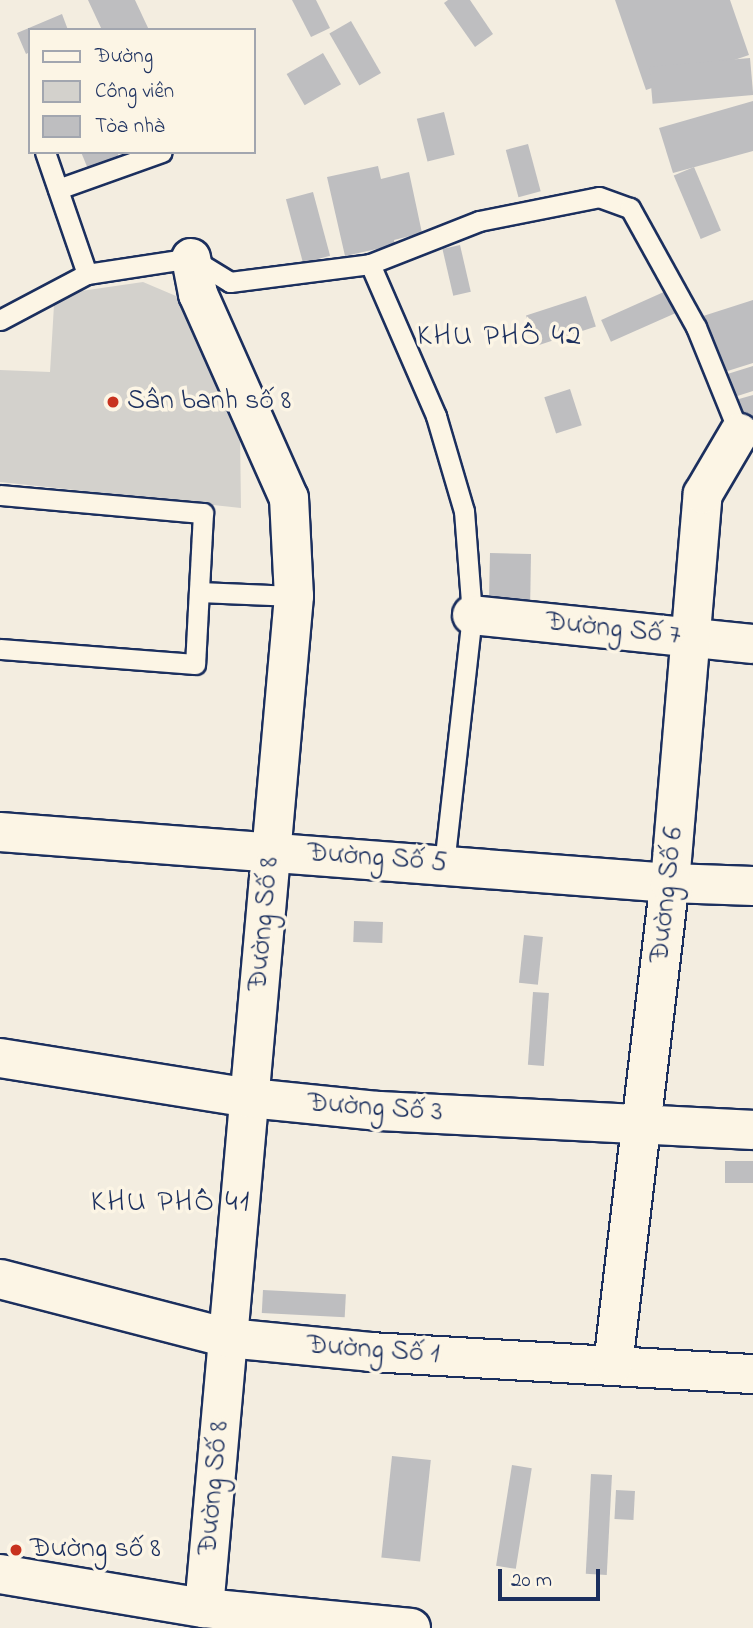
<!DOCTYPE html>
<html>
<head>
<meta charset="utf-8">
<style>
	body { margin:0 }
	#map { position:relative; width:753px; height:1628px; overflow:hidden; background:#f3ede0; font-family:"Indie Flower",sans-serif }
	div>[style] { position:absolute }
	.green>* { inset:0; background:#d3d1cc }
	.building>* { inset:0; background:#bebec0; transform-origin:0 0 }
	.roads { filter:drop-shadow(2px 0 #1b2f5e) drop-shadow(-2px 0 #1b2f5e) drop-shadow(0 2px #1b2f5e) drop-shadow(0 -2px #1b2f5e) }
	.service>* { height:19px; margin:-9.5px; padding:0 9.5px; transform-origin:9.5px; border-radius:9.5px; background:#fcf5e5 }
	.minor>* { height:38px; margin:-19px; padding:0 19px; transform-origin:19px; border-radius:19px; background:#fcf5e5 }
	.tertiary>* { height:38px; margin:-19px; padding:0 19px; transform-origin:19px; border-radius:19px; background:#fcf5e5 }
	.dots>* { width:19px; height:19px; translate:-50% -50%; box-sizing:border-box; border:4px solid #fcf5e5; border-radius:50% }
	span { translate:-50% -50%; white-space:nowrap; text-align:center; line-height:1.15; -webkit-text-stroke:7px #fcf5e5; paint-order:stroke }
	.poi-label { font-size:28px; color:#1b2f5e }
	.left { translate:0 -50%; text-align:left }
	.street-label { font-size:28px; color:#1b2f5e }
	.neighbourhood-label { font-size:30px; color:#1b2f5e; letter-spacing:2px }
	.legend { position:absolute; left:28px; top:28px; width:228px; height:126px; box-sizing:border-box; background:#fcf5e5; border:2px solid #a2a6af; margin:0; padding:9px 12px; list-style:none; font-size:21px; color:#1b2f5e }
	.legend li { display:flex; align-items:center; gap:14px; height:35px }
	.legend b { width:35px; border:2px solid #a2a6af }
	.scale { position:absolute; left:498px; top:1569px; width:102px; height:32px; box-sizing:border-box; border:4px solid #1b2f5e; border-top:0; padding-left:9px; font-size:21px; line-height:24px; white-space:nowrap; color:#1b2f5e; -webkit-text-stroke:5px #fcf5e5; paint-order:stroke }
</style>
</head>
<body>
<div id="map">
	<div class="green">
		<div style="clip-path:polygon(143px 282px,176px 296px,240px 432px,241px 508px,0 482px,0 370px,50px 372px,54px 305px,67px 293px)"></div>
	</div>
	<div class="building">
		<div style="clip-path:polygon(88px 0,135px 0,149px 30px,102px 30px)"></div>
		<div style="clip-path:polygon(292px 0,316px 0,330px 28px,311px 37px)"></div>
		<div style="clip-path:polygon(448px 0,470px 0,493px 34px,475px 47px,444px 3px)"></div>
		<div style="clip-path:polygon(615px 0,730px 0,749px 55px,646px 90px)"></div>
		<div style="clip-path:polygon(62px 14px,68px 30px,30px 30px,30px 52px,26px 54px,17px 33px)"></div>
		<div style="left:351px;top:21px;width:60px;height:25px;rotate:60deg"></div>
		<div style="left:323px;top:53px;width:36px;height:42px;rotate:60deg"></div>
		<div style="left:750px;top:58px;width:37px;height:101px;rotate:85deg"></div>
		<div style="clip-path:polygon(753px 101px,753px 151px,673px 173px,659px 128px)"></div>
		<div style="left:444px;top:112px;width:44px;height:28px;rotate:76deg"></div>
		<div style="left:528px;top:144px;width:49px;height:23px;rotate:75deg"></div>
		<div style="clip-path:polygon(81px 152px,117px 152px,119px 157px,88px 169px)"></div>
		<div style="clip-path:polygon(378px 166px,381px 179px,409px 172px,422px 233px,394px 240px,395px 245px,345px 256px,327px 177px)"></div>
		<div style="left:694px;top:167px;width:69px;height:22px;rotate:67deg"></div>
		<div style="left:313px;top:192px;width:66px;height:28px;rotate:75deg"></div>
		<div style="left:460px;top:245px;width:48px;height:18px;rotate:77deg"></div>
		<div style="left:666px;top:291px;width:24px;height:71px;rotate:66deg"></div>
		<div style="left:586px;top:296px;width:32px;height:63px;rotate:72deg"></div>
		<div style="clip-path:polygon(753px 300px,753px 363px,718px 374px,700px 317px)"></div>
		<div style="clip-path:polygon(753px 366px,753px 391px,728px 399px,721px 376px)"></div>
		<div style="left:570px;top:389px;width:38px;height:27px;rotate:72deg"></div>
		<div style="clip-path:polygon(753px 395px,753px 419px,739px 423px,732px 401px)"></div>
		<div style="clip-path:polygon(490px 553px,531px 554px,530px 613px,489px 600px)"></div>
		<div style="left:354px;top:921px;width:29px;height:21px;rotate:2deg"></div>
		<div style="left:524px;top:935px;width:19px;height:48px;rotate:6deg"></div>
		<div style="left:533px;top:992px;width:16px;height:73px;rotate:4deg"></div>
		<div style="left:725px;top:1161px;width:28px;height:22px"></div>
		<div style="left:263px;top:1290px;width:83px;height:23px;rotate:3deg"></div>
		<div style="left:392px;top:1456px;width:39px;height:102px;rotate:6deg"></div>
		<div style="left:512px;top:1465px;width:20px;height:102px;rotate:9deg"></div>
		<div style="left:591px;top:1474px;width:21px;height:100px;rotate:3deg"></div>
		<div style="left:616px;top:1490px;width:19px;height:29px;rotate:3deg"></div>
	</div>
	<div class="roads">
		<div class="service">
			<div style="left:45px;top:152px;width:129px;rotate:71deg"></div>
			<div style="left:58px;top:189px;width:110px;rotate:-19.6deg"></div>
			<div style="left:370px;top:264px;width:166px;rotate:66.5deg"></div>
			<div style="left:436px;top:416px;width:99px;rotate:73.6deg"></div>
			<div style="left:464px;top:511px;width:104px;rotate:85.6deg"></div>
			<div style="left:472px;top:615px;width:251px;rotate:96.4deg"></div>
			<div style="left:0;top:320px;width:98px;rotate:-27.9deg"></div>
			<div style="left:87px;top:274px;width:105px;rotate:-8.7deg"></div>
			<div style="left:191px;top:258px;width:46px;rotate:31.6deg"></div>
			<div style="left:230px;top:282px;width:141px;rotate:-7.3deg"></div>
			<div style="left:370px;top:264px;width:117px;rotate:-21.5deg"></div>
			<div style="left:479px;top:221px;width:122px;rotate:-11.3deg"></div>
			<div style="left:599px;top:197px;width:33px;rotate:20deg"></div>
			<div style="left:630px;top:208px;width:136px;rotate:61deg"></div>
			<div style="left:696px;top:327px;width:114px;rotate:67.9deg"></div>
			<div style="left:0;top:495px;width:204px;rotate:5.1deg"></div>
			<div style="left:203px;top:513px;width:151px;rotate:93deg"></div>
			<div style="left:195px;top:664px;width:196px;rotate:-175.6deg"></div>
			<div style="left:199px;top:592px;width:95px;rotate:2.4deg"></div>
		</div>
		<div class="minor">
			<div style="left:191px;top:258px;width:37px;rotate:79deg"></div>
			<div style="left:198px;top:294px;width:223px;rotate:66deg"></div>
			<div style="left:289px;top:498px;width:98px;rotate:87.1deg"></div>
			<div style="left:294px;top:596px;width:1016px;rotate:95.08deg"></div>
			<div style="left:472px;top:615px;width:282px;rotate:5.9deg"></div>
			<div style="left:0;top:832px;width:672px;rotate:4.35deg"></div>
			<div style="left:670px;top:883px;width:83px;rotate:2.1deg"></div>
			<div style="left:0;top:1058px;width:253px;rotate:9.1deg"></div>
			<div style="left:250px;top:1098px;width:130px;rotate:5.8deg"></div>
			<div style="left:379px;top:1111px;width:374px;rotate:2.9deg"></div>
			<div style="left:0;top:1279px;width:236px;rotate:14.5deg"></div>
			<div style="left:228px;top:1338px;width:143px;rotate:5.6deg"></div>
			<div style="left:370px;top:1352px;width:384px;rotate:3.3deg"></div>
			<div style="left:613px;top:1365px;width:485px;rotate:-83.3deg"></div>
			<div style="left:670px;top:883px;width:390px;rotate:-85.2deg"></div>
			<div style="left:703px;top:494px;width:71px;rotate:-59.5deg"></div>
		</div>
		<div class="tertiary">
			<div style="left:0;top:1574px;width:207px;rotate:9.5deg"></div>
			<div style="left:204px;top:1608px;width:208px;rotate:5.5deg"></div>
		</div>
	</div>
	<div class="dots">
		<div style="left:113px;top:402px;background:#c8321e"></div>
		<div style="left:16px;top:1550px;background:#c8321e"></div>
	</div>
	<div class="poi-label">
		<span class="left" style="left:127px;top:402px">Sân banh số 8</span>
		<span class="left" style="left:30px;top:1550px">Đường số 8</span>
	</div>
	<div class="street-label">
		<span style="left:613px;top:630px;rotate:6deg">Đường Số 7</span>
		<span style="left:377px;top:859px;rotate:4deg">Đường Số 5</span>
		<span style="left:668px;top:895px;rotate:-84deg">Đường Số 6</span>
		<span style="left:265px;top:924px;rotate:-85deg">Đường Số 8</span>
		<span style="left:375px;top:1109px;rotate:4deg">Đường Số 3</span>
		<span style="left:373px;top:1351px;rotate:4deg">Đường Số 1</span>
		<span style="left:215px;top:1488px;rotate:-85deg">Đường Số 8</span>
	</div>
	<div class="neighbourhood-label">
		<span style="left:500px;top:337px">KHU PHỐ 42</span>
		<span style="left:171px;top:1203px">KHU PHỐ 41</span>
	</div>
	<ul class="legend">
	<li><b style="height:9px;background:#fcf5e5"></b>Đường</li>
	<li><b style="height:19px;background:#d3d1cc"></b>Công viên</li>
	<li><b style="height:19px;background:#bebec0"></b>Tòa nhà</li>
	</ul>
	<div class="scale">20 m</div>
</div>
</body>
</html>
